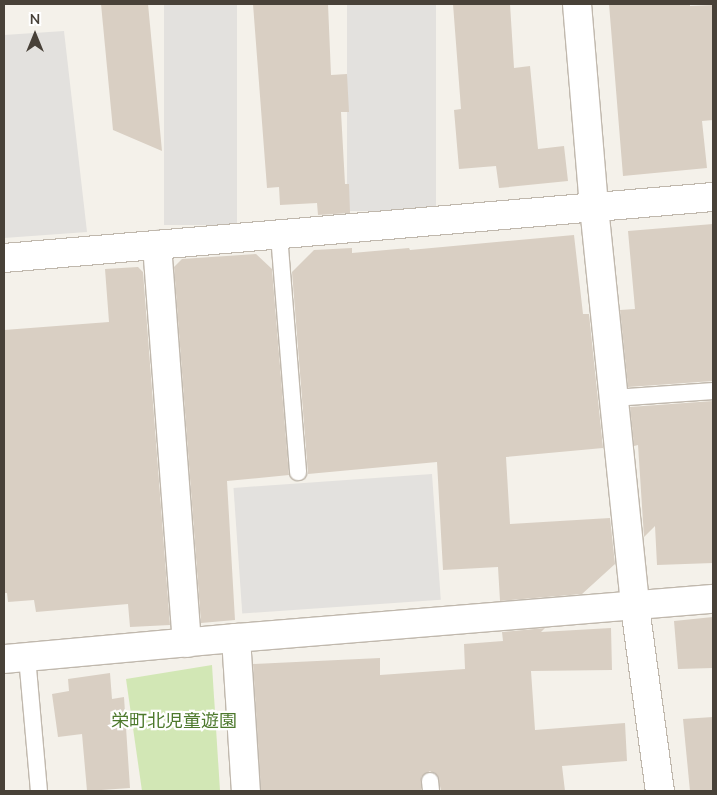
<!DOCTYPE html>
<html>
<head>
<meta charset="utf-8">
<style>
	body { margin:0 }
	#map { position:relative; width:717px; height:795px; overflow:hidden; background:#f4f1ea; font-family:"Nunito Sans","Noto Sans JP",sans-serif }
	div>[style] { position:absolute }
	.green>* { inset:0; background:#d2e7b5 }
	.parking>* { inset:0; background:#e3e1de; transform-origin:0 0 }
	.building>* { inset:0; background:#d9cfc3 }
	.roads { filter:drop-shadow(1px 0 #c0b8ad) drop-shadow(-1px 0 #c0b8ad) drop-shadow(0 1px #c0b8ad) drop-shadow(0 -1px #c0b8ad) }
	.service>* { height:16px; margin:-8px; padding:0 8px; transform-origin:8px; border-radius:8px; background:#fff }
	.minor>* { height:28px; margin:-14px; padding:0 14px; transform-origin:14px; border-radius:14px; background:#fff }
	.tertiary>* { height:28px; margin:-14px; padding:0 14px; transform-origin:14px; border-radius:14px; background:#fff }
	span { translate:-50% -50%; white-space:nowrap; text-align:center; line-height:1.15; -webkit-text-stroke:4.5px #fff; paint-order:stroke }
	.park-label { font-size:18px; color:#4d792d }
	.frame { position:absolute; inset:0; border:5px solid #484138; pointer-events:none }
	.north { position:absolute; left:10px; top:10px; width:50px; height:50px; -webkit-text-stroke:4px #fff; paint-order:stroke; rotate:0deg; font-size:14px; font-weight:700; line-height:20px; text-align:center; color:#484138 }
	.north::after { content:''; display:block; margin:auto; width:18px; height:22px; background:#484138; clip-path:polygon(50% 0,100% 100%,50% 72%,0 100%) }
</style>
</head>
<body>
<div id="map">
	<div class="green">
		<div style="clip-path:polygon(212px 665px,220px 791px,142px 791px,126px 679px)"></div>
	</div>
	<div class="parking">
		<div style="left:164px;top:4px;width:73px;height:221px"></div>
		<div style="left:347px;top:4px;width:89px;height:207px"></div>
		<div style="clip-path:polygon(64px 31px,87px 232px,4px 238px,4px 35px)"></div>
		<div style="left:432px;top:474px;width:126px;height:199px;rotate:86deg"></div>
	</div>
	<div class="building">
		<div style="clip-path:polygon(101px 4px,148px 4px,162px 151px,113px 130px)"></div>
		<div style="clip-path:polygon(253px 4px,328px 4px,331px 75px,347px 74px,349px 112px,341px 112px,345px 184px,349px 184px,350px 213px,318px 215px,317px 203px,280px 205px,279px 187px,267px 188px)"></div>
		<div style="clip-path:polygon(453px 4px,510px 4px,514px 68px,530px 66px,538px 149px,564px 146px,568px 181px,499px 188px,496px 166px,459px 169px,454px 110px,461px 109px)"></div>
		<div style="clip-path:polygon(609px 4px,690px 4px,690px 6px,713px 5px,713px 120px,702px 121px,707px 168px,623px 176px)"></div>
		<div style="clip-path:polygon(713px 224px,713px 381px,628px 387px,620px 310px,635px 309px,628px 231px)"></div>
		<div style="clip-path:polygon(574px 235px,583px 314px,589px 314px,603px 448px,506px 457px,510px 524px,610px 518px,615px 564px,582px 594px,500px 601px,498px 567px,443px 570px,437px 462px,308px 474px,292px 272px,314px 250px,352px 248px,352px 253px,409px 248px,410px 250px)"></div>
		<div style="clip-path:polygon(256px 254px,272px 269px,289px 475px,227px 481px,235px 620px,201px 623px,174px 267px,182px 259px)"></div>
		<div style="clip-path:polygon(138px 267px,143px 272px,170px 625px,130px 627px,128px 604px,36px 612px,34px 600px,8px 602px,7px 593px,4px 593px,4px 330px,109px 322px,105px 269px)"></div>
		<div style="clip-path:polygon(713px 401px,713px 563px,657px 565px,655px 526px,644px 537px,638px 445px,634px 446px,630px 407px)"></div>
		<div style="clip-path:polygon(713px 617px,713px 668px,678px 669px,674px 621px)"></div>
		<div style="clip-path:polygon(545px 628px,541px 632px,611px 628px,612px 670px,531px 671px,535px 730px,625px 723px,627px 761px,562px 766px,565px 791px,441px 791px,438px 776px,430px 771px,421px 777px,421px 791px,261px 791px,253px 664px,380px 658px,380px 675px,465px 669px,464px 644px,503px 641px,502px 632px)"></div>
		<div style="clip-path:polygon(110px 673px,112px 699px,124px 697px,130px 788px,87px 791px,82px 734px,58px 737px,52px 694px,69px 691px,68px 679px)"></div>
		<div style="clip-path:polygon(713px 717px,713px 791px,690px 791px,683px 719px)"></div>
	</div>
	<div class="roads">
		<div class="service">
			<div style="left:279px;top:235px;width:238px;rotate:85.4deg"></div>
			<div style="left:614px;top:398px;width:99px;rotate:-4deg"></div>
			<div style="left:27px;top:657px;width:135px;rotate:84.9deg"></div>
			<div style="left:430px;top:781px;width:10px;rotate:84deg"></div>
		</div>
		<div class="minor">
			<div style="left:157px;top:245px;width:399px;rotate:85.7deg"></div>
			<div style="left:236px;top:638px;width:153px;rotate:86.3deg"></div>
			<div style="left:4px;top:659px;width:233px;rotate:-5.2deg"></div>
			<div style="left:236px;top:638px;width:479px;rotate:-4.7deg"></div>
		</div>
		<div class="tertiary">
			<div style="left:577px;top:4px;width:204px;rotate:85.2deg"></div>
			<div style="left:594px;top:207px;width:402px;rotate:84.1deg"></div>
			<div style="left:635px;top:607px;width:186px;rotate:82.3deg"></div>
			<div style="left:4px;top:258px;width:712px;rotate:-4.92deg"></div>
		</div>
	</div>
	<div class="park-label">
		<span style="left:174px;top:721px">栄町北児童遊園</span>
	</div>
	<div class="frame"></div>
	<div class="north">N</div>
</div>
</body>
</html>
